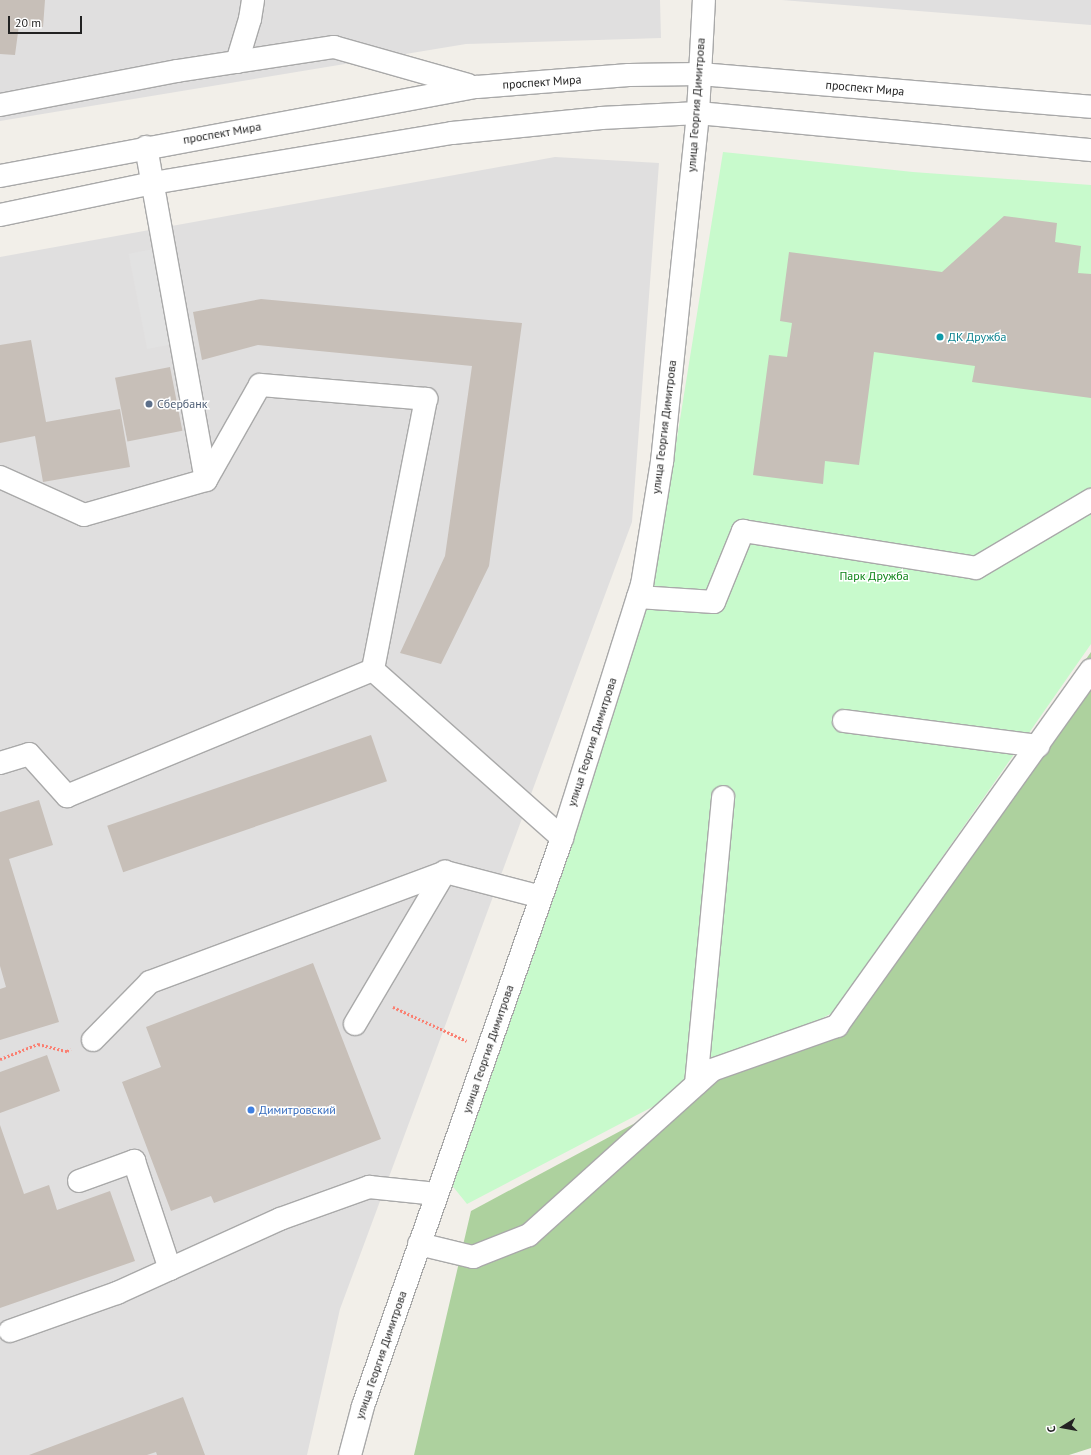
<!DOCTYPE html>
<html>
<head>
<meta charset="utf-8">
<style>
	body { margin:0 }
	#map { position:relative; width:1091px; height:1455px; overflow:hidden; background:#f2efe9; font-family:"PT Sans",sans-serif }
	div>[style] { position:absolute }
	.residential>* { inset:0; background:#e0dfdf }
	.forest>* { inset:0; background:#add19e }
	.park>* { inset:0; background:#c8facc }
	.parking>* { inset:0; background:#e2e2e2; transform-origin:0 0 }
	.building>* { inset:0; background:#c7bfb8; transform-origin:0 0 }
	.path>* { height:2.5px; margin-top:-1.25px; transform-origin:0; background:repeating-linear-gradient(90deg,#fa8072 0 2px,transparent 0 4px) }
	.roads { filter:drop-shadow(1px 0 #a9a9a9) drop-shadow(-1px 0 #a9a9a9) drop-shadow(0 1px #a9a9a9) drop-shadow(0 -1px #a9a9a9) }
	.minor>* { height:22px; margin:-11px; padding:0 11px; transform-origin:11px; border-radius:11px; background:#fff }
	.dots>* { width:11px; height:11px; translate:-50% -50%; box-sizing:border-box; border:2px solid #fff; border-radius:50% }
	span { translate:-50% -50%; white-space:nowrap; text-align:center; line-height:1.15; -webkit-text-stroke:3px #fff; paint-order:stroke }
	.street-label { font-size:12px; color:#222 }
	.culture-label { font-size:12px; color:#0d838f }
	.left { translate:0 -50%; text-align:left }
	.service-label { font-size:12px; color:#4e5e75 }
	.park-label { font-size:12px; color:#0c8416 }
	.shop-label { font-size:12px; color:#366cbe }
	.north { position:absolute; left:1043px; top:1407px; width:40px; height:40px; -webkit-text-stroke:3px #fff; paint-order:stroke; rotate:259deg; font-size:11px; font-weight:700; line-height:16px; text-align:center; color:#222 }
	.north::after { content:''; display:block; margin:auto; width:14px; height:18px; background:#222; clip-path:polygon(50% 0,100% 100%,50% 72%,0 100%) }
	.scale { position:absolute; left:8px; top:16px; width:74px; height:18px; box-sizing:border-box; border:2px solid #222; border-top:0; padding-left:5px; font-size:12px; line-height:14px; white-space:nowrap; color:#222; -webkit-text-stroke:3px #fff; paint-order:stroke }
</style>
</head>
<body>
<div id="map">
	<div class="residential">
		<div style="clip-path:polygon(0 0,660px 0,661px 38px,466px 44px,0 121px)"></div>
		<div style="clip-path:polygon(782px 0,1091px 0,1091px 25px)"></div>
		<div style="clip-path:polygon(555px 157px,659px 163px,632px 522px,340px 1309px,307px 1455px,0 1455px,0 257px)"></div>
	</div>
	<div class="forest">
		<div style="clip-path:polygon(1091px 652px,1091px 1448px,1069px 1455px,414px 1455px,471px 1211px,835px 1016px)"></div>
	</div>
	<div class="park">
		<div style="clip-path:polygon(723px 152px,913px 172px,1091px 185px,1091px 644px,834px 1012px,467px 1204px,450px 1183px,654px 581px)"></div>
	</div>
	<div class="parking">
		<div style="left:164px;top:247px;width:97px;height:36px;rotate:79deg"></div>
	</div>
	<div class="building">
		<div style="clip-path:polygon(0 0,45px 0,43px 27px,19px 25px,15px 55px,0 54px)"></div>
		<div style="clip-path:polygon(1004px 216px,1057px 223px,1055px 242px,1081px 246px,1078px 273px,1091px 274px,1091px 398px,972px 382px,975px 366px,874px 352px,859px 465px,825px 461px,823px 484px,753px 475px,769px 355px,787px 357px,792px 323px,780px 321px,789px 252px,942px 272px)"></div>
		<div style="clip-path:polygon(261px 299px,522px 323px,489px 566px,441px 664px,400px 653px,445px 556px,472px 366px,258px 345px,202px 360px,193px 312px)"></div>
		<div style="clip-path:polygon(31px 340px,46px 422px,120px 409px,130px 467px,43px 482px,35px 436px,0 443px,0 345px)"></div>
		<div style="left:170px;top:367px;width:65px;height:56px;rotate:79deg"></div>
		<div style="left:371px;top:735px;width:49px;height:279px;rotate:71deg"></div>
		<div style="clip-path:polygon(39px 800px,53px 845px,9px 859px,59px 1022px,0 1040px,0 989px,6px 987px,0 966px,0 812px)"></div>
		<div style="clip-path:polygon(313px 963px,381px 1139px,214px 1203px,211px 1196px,171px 1211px,122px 1082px,161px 1067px,146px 1027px)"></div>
		<div style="clip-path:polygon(47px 1055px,60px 1091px,0 1113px,0 1072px)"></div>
		<div style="clip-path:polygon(0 1125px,24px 1194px,49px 1185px,57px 1210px,110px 1191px,135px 1261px,0 1308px)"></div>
		<div style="clip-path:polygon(183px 1397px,205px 1455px,157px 1455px,156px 1452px,147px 1455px,29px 1455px)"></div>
	</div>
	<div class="path">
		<div style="left:393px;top:1007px;width:81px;rotate:24.7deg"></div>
		<div style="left:0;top:1059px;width:41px;rotate:-21.5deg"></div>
		<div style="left:38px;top:1044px;width:30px;rotate:14deg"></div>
		<div style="left:67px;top:1051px;width:4px;rotate:-27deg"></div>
	</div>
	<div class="roads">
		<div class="minor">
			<div style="left:237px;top:62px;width:45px;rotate:-73.2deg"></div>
			<div style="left:250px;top:19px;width:19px;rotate:-81deg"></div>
			<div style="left:0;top:105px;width:180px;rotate:-10.9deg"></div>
			<div style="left:177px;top:71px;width:159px;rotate:-8.7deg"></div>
			<div style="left:334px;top:47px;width:139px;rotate:15.8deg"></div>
			<div style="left:146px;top:147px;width:338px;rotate:79.8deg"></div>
			<div style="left:0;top:176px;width:485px;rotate:-10.6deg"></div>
			<div style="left:477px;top:87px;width:152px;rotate:-4.5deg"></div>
			<div style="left:629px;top:75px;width:71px;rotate:-0.8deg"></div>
			<div style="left:700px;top:74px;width:392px;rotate:4.8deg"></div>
			<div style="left:0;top:215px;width:156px;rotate:-11.8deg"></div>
			<div style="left:153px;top:183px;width:303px;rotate:-9.5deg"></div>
			<div style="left:452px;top:133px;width:150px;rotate:-5.7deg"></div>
			<div style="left:601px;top:118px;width:97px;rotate:-3deg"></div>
			<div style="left:698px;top:113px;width:395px;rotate:5.4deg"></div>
			<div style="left:0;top:477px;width:92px;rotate:24.3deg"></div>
			<div style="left:84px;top:515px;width:127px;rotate:-16deg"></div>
			<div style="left:206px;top:480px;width:109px;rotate:-60.4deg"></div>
			<div style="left:260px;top:385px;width:167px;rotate:4.8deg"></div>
			<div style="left:426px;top:399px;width:276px;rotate:101.1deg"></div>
			<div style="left:373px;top:670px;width:253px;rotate:41.6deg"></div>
			<div style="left:638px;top:597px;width:76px;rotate:3.8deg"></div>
			<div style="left:714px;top:602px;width:77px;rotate:-67.8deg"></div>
			<div style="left:743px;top:531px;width:236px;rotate:9deg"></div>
			<div style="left:976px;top:568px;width:134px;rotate:-30.6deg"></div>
			<div style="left:844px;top:721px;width:196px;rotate:7.3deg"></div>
			<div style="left:0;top:763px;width:30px;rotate:-17deg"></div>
			<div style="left:29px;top:754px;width:57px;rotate:47.9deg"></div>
			<div style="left:67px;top:796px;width:331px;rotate:-22.4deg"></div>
			<div style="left:355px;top:1024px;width:177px;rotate:-59.4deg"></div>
			<div style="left:445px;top:872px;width:99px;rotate:14.6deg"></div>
			<div style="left:93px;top:1040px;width:81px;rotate:-45.5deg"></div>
			<div style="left:150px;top:982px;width:315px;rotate:-20.4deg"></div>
			<div style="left:696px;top:1084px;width:288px;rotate:-84.6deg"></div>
			<div style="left:79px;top:1181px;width:59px;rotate:-20deg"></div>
			<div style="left:134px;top:1161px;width:114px;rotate:71.6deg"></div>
			<div style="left:419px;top:1244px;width:56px;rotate:13.5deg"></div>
			<div style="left:473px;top:1257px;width:60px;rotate:-21.4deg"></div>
			<div style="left:529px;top:1235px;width:246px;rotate:-42deg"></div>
			<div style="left:712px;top:1070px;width:133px;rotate:-19.4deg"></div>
			<div style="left:837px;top:1026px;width:437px;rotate:-54.5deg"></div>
			<div style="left:10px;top:1331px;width:114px;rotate:-19.6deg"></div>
			<div style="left:117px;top:1293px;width:179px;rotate:-24.4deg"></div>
			<div style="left:280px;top:1219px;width:95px;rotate:-19.8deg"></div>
			<div style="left:369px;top:1187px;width:68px;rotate:5.9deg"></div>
			<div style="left:350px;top:1455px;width:51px;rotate:-75.1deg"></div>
			<div style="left:363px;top:1406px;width:602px;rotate:-70.69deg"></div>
			<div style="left:562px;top:838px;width:265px;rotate:-72.5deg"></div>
			<div style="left:642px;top:585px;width:125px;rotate:-80.8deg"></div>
			<div style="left:662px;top:462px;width:351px;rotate:-84.1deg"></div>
			<div style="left:698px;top:113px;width:113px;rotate:-87deg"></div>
		</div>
	</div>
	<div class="dots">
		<div style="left:940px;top:337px;background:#0f9aa8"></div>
		<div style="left:149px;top:404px;background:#5c6f8a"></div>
		<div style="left:251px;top:1110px;background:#3f7fe0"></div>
	</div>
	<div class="street-label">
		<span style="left:542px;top:82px;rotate:-4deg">проспект Мира</span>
		<span style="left:865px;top:88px;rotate:5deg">проспект Мира</span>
		<span style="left:696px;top:105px;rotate:-86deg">улица Георгия Димитрова</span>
		<span style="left:222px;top:133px;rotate:-10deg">проспект Мира</span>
		<span style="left:664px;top:427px;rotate:-83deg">улица Георгия Димитрова</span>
		<span style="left:592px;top:742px;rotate:-72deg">улица Георгия Димитрова</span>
		<span style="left:488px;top:1049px;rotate:-71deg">улица Георгия Димитрова</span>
		<span style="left:381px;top:1355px;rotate:-71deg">улица Георгия Димитрова</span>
	</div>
	<div class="culture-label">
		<span class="left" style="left:948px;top:337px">ДК Дружба</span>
	</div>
	<div class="service-label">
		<span class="left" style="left:157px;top:404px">Сбербанк</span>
	</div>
	<div class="park-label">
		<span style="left:874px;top:576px">Парк Дружба</span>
	</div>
	<div class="shop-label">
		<span class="left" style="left:259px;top:1110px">Димитровский</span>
	</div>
	<div class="north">С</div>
	<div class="scale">20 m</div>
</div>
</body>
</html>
